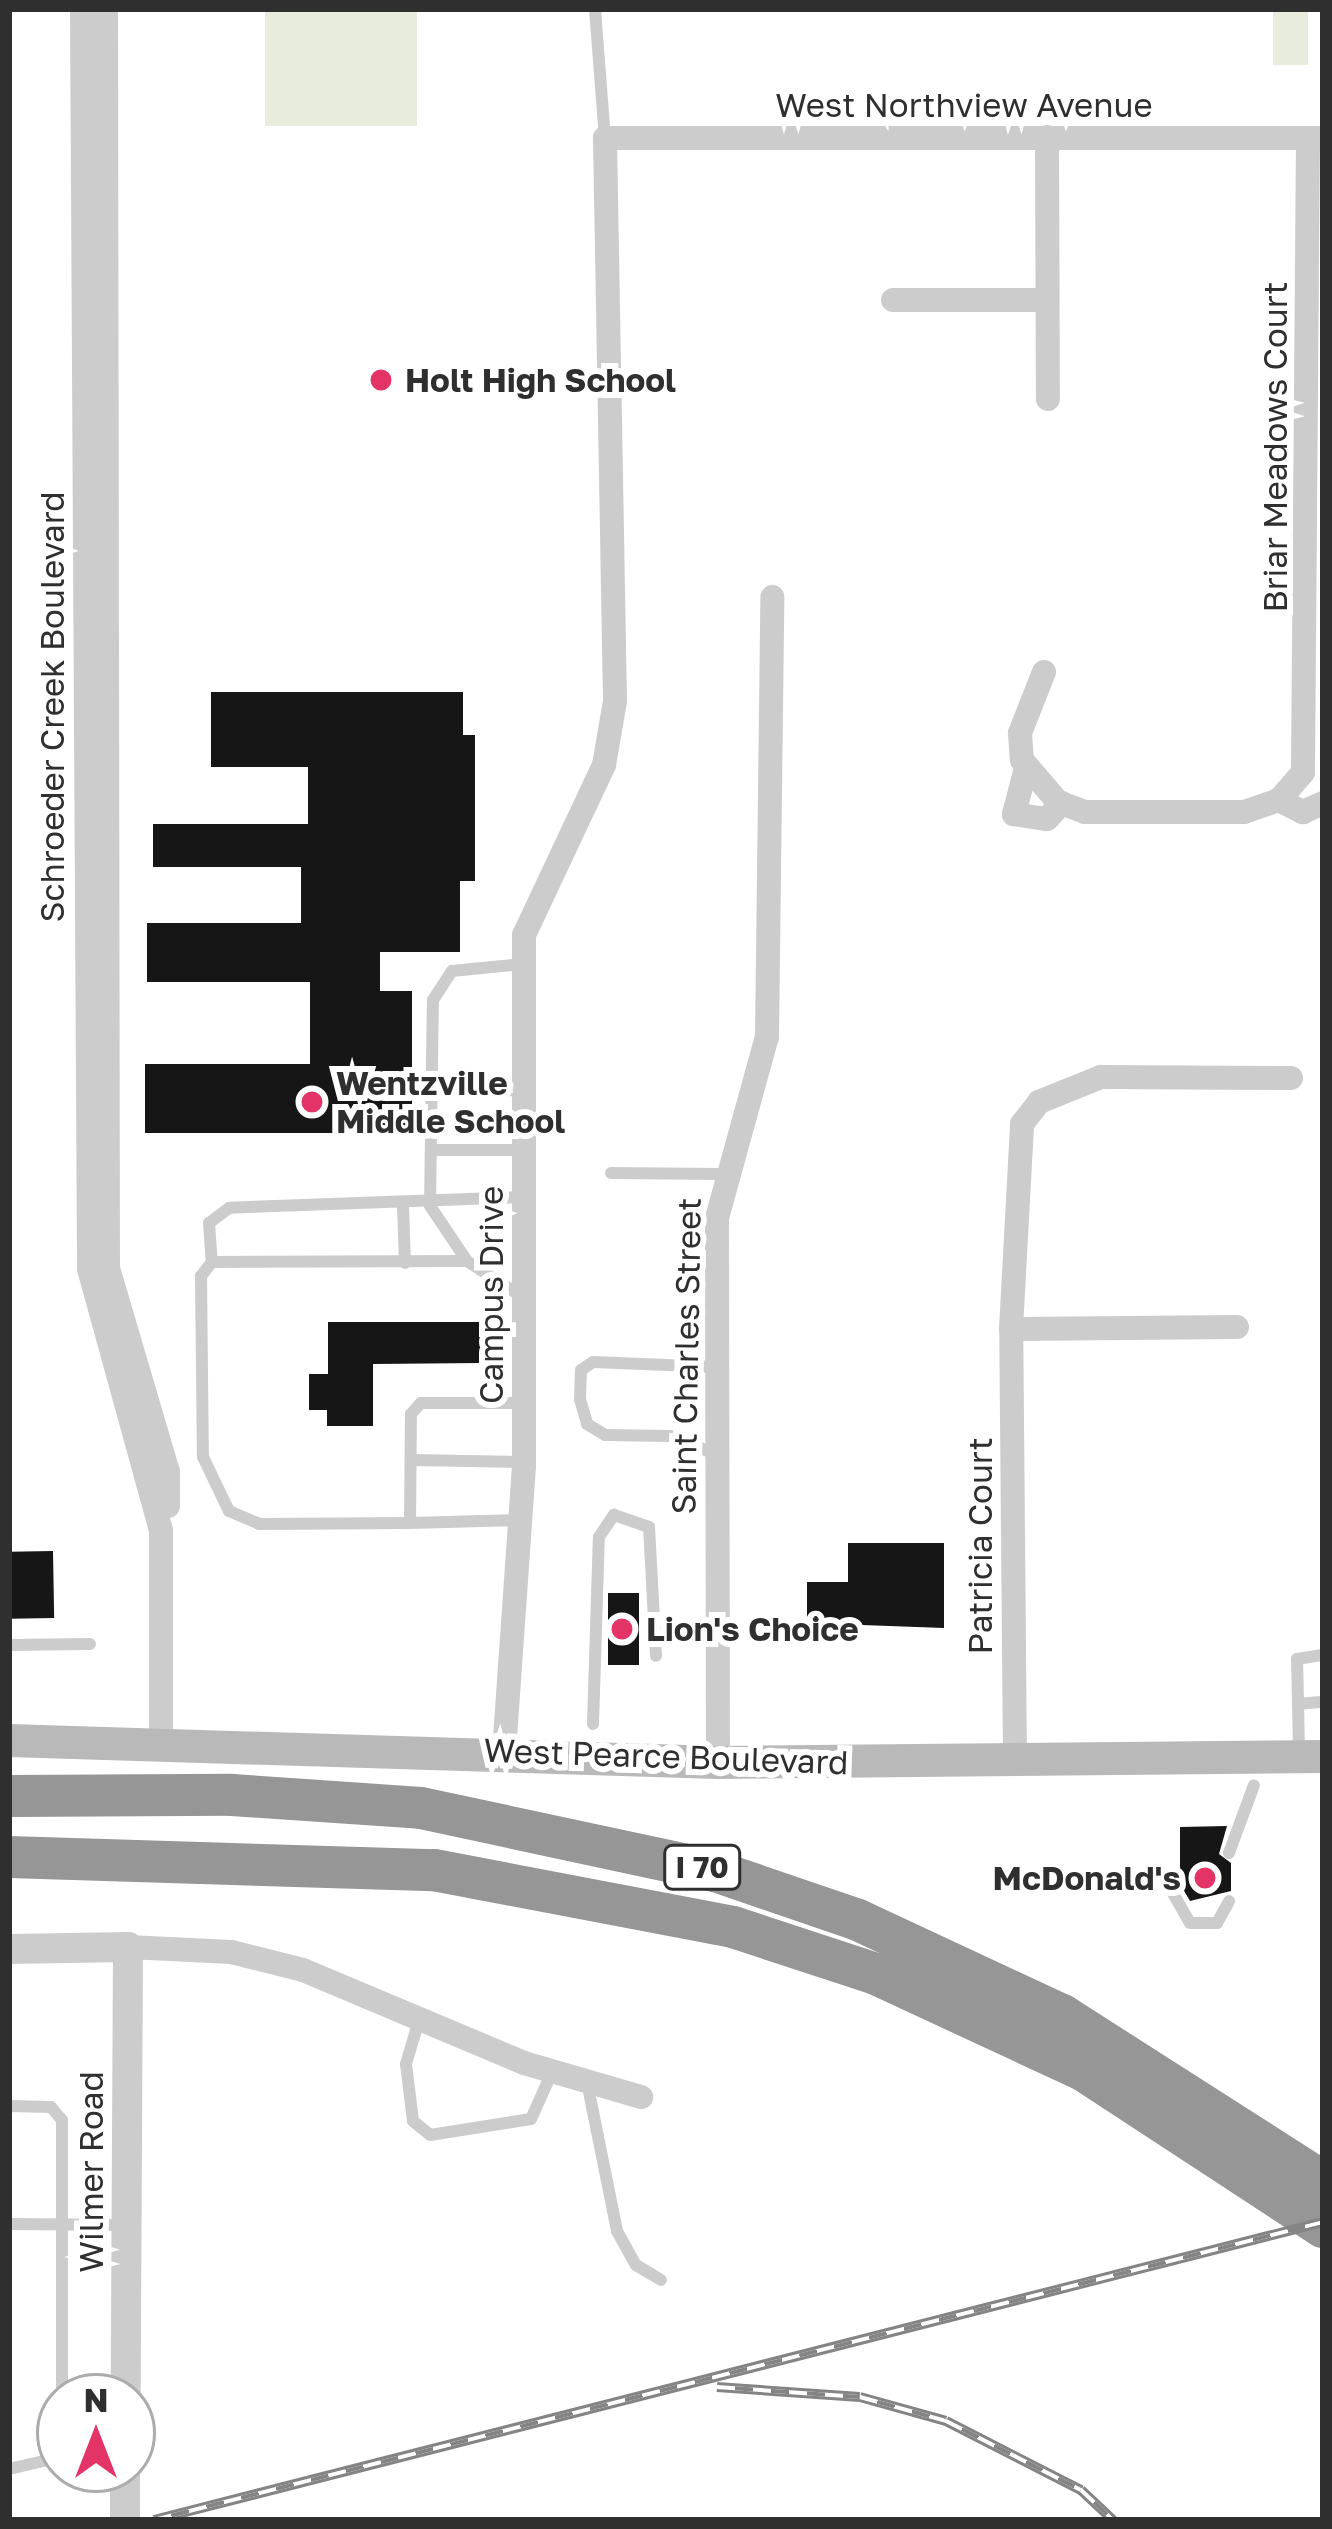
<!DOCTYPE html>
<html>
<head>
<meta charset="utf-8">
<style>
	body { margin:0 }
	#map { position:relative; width:1332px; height:2529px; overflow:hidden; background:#fff; font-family:"Golos Text",sans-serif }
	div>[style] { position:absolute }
	.green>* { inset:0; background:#e8ecdd; transform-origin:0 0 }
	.building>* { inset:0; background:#161616; transform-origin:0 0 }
	.service>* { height:12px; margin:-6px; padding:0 6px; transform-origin:6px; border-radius:6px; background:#ccc }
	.minor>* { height:24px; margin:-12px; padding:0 12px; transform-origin:12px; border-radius:12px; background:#ccc }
	.tertiary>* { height:30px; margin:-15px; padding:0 15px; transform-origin:15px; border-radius:15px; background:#ccc }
	.secondary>* { height:33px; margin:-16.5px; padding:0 16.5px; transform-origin:16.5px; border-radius:16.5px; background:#b9b9b9 }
	.motorway>* { height:42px; margin:-21px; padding:0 21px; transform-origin:21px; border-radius:21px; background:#969696 }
	.rail>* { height:10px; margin-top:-5px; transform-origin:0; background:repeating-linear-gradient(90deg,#fff 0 18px,#848484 0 36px); box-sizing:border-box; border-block:3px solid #848484 }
	.dots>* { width:33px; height:33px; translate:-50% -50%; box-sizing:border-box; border:6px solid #fff; border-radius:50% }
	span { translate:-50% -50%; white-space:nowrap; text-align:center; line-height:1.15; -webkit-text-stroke:12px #fff; paint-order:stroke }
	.shield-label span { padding:3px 9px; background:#fff; border:3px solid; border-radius:9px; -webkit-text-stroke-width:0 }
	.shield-label { font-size:30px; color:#2f2f2f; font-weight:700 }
	.street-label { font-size:33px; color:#2f2f2f }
	.poi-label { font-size:33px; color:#2f2f2f; font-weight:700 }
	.left { translate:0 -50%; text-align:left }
	.right { translate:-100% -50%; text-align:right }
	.frame { position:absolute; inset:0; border:12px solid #2f2f2f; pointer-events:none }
	.north { position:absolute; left:36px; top:2373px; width:120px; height:120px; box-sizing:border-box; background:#fff; border:3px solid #acacac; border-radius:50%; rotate:0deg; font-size:33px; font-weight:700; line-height:48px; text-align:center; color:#2f2f2f }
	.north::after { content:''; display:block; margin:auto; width:42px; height:54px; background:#e43366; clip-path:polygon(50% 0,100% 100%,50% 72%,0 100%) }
</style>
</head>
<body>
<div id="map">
	<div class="green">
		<div style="left:265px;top:9px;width:152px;height:117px"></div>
		<div style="left:1273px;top:9px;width:35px;height:56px"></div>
	</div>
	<div class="building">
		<div style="clip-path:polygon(211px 692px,463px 692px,463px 735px,475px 735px,475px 881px,460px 881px,460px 952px,380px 952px,380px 991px,412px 991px,412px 1133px,145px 1133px,145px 1064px,310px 1064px,310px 982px,147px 982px,147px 923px,301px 923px,301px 867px,153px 867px,153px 824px,308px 824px,308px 767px,211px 767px)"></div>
		<div style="clip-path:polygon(328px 1322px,481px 1322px,481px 1363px,373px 1364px,373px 1426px,327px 1426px,327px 1410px,309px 1410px,309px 1374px,328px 1374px)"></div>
		<div style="clip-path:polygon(848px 1543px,944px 1543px,944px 1628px,807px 1623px,807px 1582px,848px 1582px)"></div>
		<div style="left:53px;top:1551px;width:67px;height:44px;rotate:89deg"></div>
		<div style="left:608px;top:1593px;width:31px;height:72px"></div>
		<div style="clip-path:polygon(1227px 1826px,1219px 1854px,1231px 1863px,1231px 1891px,1190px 1901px,1180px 1884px,1180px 1827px)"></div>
	</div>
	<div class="service">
		<div style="left:595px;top:9px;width:129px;rotate:85.6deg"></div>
		<div style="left:432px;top:1091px;width:92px;rotate:-0.6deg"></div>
		<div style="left:431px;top:1150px;width:93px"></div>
		<div style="left:611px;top:1173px;width:111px;rotate:0.5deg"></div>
		<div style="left:523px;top:1197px;width:294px;rotate:177.9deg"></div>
		<div style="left:229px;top:1208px;width:25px;rotate:143deg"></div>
		<div style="left:209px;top:1223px;width:39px;rotate:86deg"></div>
		<div style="left:212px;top:1262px;width:255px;rotate:-0.2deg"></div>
		<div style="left:467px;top:1261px;width:68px;rotate:33deg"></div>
		<div style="left:403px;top:1206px;width:57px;rotate:88deg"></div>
		<div style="left:467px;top:1261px;width:66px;rotate:-123.9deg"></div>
		<div style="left:430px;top:1206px;width:206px;rotate:-89.2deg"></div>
		<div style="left:433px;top:1000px;width:35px;rotate:-57deg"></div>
		<div style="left:452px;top:971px;width:71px;rotate:-5.6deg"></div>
		<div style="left:212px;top:1262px;width:18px;rotate:128deg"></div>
		<div style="left:201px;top:1276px;width:181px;rotate:89.4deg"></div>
		<div style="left:203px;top:1457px;width:60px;rotate:64.3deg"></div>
		<div style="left:229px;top:1511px;width:33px;rotate:23deg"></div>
		<div style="left:259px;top:1524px;width:151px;rotate:-0.4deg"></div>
		<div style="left:716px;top:1367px;width:123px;rotate:-177.7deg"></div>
		<div style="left:593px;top:1362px;width:14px;rotate:146deg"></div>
		<div style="left:581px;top:1370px;width:29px;rotate:92deg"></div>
		<div style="left:580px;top:1399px;width:26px;rotate:74deg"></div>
		<div style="left:587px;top:1424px;width:21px;rotate:31deg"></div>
		<div style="left:605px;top:1435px;width:65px;rotate:0.9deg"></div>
		<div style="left:670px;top:1436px;width:52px;rotate:21.6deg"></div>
		<div style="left:411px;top:1460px;width:113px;rotate:1deg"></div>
		<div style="left:521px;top:1520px;width:111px;rotate:178.5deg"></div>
		<div style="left:410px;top:1523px;width:109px;rotate:-89.5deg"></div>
		<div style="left:411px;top:1414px;width:15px;rotate:-48deg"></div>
		<div style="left:421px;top:1403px;width:102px"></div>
		<div style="left:9px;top:1645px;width:81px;rotate:-0.7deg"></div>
		<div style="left:1298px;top:1704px;width:25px;rotate:-5deg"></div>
		<div style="left:593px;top:1724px;width:187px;rotate:-88.2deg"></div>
		<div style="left:599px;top:1537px;width:27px;rotate:-56deg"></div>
		<div style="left:614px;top:1515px;width:37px;rotate:19deg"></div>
		<div style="left:649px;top:1527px;width:129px;rotate:86.9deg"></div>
		<div style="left:1299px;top:1751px;width:92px;rotate:-91.2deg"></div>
		<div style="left:1297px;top:1659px;width:26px;rotate:-9deg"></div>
		<div style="left:1229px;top:1853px;width:72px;rotate:-69.8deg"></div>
		<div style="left:1158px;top:1867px;width:64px;rotate:60.3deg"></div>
		<div style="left:1190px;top:1923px;width:27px"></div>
		<div style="left:1217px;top:1923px;width:25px;rotate:-61deg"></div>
		<div style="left:419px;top:2020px;width:46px;rotate:106.5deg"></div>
		<div style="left:406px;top:2064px;width:57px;rotate:83deg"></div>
		<div style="left:413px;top:2121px;width:22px;rotate:39deg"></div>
		<div style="left:430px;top:2135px;width:102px;rotate:-9deg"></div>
		<div style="left:531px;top:2119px;width:51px;rotate:-65.9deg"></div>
		<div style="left:588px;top:2087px;width:147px;rotate:78.6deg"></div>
		<div style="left:617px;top:2231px;width:39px;rotate:61deg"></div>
		<div style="left:636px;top:2265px;width:29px;rotate:31deg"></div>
		<div style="left:9px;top:2106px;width:42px;rotate:1.4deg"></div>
		<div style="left:51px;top:2107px;width:17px;rotate:50deg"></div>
		<div style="left:62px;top:2120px;width:277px;rotate:90deg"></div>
		<div style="left:9px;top:2224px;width:118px;rotate:0.5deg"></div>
		<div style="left:9px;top:2469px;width:40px;rotate:-13deg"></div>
		<div style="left:48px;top:2460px;width:34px;rotate:-69deg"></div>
	</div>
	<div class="minor">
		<div style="left:82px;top:9px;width:1260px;rotate:89.68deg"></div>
		<div style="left:89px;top:1269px;width:272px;rotate:74.6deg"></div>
		<div style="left:161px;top:1531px;width:207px;rotate:90deg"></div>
		<div style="left:106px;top:9px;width:1259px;rotate:89.91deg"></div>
		<div style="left:108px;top:1268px;width:213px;rotate:73.6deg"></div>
		<div style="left:168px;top:1472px;width:34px;rotate:90deg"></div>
		<div style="left:1047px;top:137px;width:262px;rotate:89.8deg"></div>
		<div style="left:893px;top:300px;width:154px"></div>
		<div style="left:1044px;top:672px;width:66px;rotate:111.5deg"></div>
		<div style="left:1020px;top:733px;width:27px;rotate:86deg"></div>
		<div style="left:1022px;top:760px;width:55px;rotate:49.4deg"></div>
		<div style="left:1058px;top:802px;width:29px;rotate:20deg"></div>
		<div style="left:1085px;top:812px;width:159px"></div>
		<div style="left:1244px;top:812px;width:37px;rotate:-19deg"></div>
		<div style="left:1279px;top:800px;width:37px;rotate:-49deg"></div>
		<div style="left:1303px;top:772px;width:634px;rotate:-89.55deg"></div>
		<div style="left:1026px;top:768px;width:48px;rotate:104.6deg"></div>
		<div style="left:1014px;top:814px;width:33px;rotate:9deg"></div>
		<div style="left:1047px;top:819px;width:22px;rotate:-47deg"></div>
		<div style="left:1279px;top:800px;width:27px;rotate:27deg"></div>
		<div style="left:1303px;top:812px;width:22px;rotate:-24deg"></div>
		<div style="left:1011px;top:1329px;width:205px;rotate:-86.9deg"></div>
		<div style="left:1022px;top:1124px;width:28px;rotate:-52deg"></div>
		<div style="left:1039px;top:1102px;width:67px;rotate:-22deg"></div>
		<div style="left:1101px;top:1077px;width:190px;rotate:0.3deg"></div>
		<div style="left:504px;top:1752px;width:287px;rotate:-86deg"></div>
		<div style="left:524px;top:1466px;width:531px;rotate:-90deg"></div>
		<div style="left:524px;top:935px;width:188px;rotate:-64.8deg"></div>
		<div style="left:604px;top:765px;width:65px;rotate:-80.2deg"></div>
		<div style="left:615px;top:701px;width:563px;rotate:-91.02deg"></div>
		<div style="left:605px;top:138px;width:718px"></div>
		<div style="left:718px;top:1762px;width:544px;rotate:-90.11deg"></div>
		<div style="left:717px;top:1218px;width:188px;rotate:-74.6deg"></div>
		<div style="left:767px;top:1037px;width:440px;rotate:-89.3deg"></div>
		<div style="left:1015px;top:1762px;width:433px;rotate:-90.5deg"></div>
		<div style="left:1011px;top:1329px;width:226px;rotate:-0.5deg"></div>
		<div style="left:128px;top:1947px;width:103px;rotate:2.8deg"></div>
		<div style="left:231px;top:1952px;width:74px;rotate:14deg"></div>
		<div style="left:303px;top:1970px;width:240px;rotate:22.8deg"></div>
		<div style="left:524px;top:2063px;width:122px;rotate:16.2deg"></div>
	</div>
	<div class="tertiary">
		<div style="left:9px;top:1949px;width:119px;rotate:-1deg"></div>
		<div style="left:128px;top:1947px;width:450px;rotate:90.3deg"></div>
		<div style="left:125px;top:2520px;width:51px;rotate:-90deg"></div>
	</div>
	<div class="secondary">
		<div style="left:9px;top:1740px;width:709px;rotate:1.78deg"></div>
		<div style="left:718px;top:1762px;width:605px;rotate:-0.57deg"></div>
	</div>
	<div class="motorway">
		<div style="left:9px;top:1796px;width:223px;rotate:-0.3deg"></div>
		<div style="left:232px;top:1795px;width:189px;rotate:3.9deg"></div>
		<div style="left:421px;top:1808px;width:301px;rotate:12.1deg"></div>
		<div style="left:715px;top:1871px;width:151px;rotate:18.9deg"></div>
		<div style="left:858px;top:1920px;width:225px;rotate:25deg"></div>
		<div style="left:1062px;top:2015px;width:310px;rotate:32.6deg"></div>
		<div style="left:9px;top:1857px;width:425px;rotate:1.8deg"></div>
		<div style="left:434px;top:1870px;width:304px;rotate:10.8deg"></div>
		<div style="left:733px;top:1927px;width:151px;rotate:18.2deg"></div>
		<div style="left:876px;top:1974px;width:228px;rotate:24.9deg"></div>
		<div style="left:1083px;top:2070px;width:287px;rotate:33.2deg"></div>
	</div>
	<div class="rail">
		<div style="left:717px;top:2387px;width:143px;rotate:4deg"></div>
		<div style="left:860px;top:2397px;width:89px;rotate:15.6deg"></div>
		<div style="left:946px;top:2421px;width:152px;rotate:27.1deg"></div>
		<div style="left:1081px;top:2490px;width:44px;rotate:43.2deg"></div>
		<div style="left:154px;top:2520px;width:1206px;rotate:-14.3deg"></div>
	</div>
	<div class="dots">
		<div style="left:381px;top:380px;background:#e43366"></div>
		<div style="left:312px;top:1102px;background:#e43366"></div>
		<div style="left:622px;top:1629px;background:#e43366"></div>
		<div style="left:1205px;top:1878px;background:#e43366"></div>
	</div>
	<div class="shield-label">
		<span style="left:702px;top:1867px">I 70</span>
	</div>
	<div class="street-label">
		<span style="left:964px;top:105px">West Northview Avenue</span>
		<span style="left:1275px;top:447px;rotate:-90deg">Briar Meadows Court</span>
		<span style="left:52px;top:707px;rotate:-90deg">Schroeder Creek Boulevard</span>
		<span style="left:491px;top:1295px;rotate:-90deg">Campus Drive</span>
		<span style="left:686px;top:1356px;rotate:-89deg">Saint Charles Street</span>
		<span style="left:980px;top:1546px;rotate:-90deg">Patricia Court</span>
		<span style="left:666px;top:1756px;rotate:2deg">West Pearce Boulevard</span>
		<span style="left:91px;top:2172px;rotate:-90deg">Wilmer Road</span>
	</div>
	<div class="poi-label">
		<span class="left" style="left:405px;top:380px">Holt High School</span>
		<span class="left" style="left:336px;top:1102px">Wentzville<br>Middle School</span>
		<span class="left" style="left:646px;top:1629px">Lion's Choice</span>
		<span class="right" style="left:1181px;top:1878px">McDonald's</span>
	</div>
	<div class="frame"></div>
	<div class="north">N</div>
</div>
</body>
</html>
